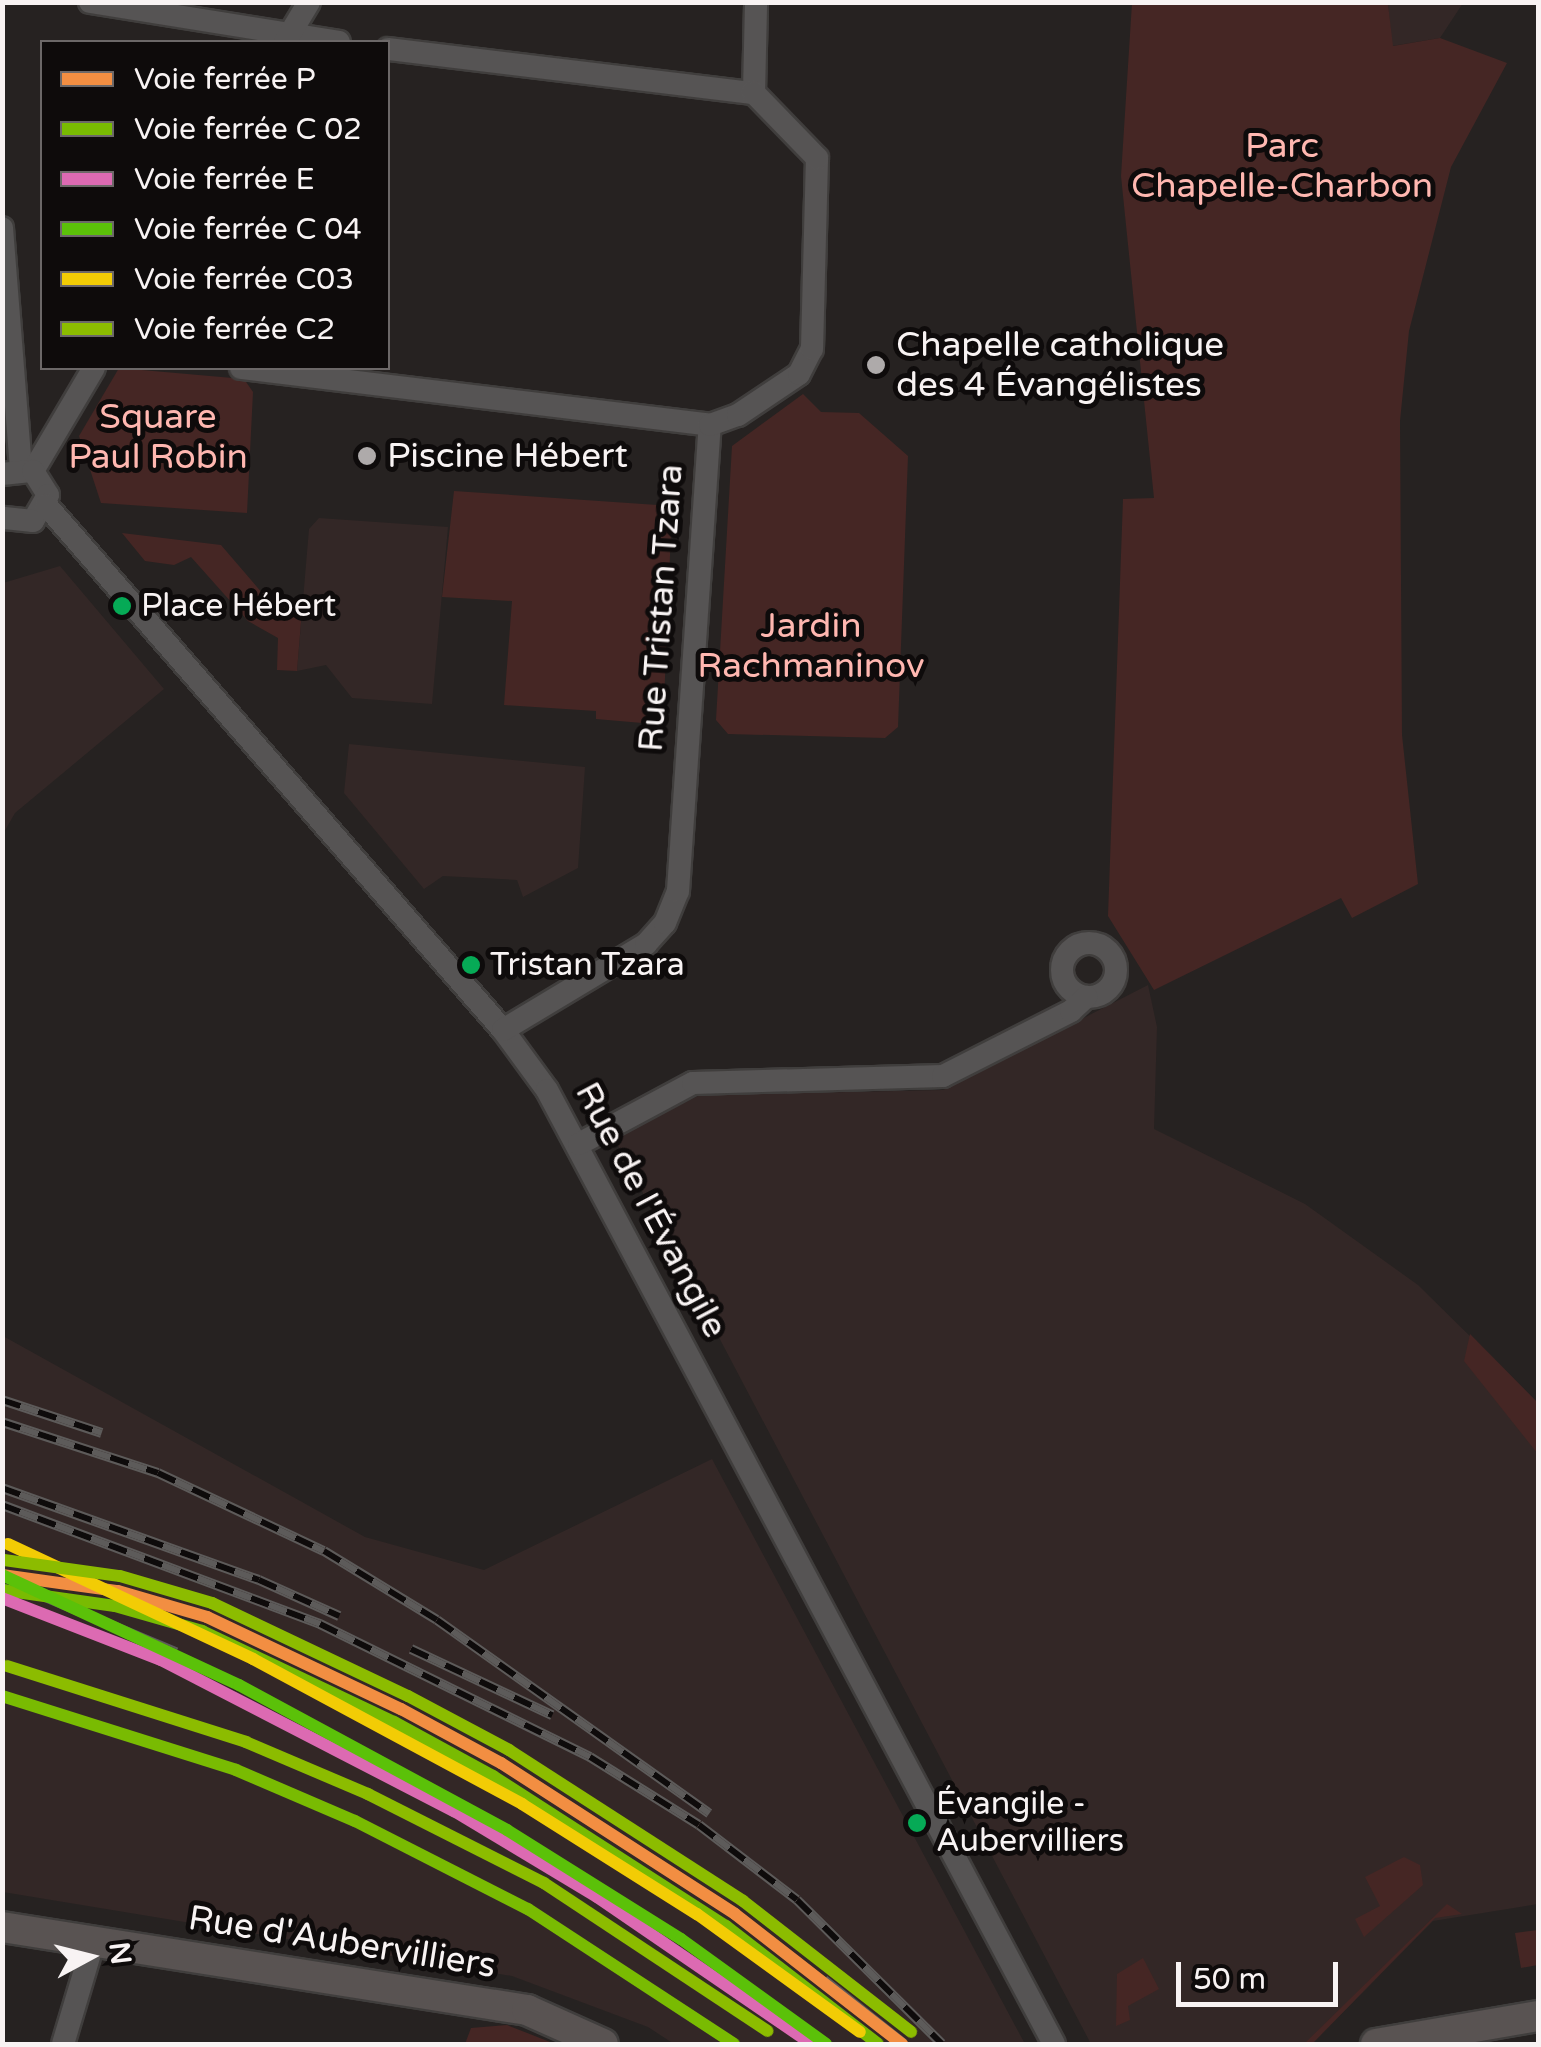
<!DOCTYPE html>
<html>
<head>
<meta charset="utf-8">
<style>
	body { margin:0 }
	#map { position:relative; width:1541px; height:2047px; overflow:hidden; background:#262221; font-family:"Varela Round",sans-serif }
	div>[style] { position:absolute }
	.built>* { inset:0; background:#332726 }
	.green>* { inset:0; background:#452624 }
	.roads { filter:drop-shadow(2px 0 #403e3d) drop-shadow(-2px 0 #403e3d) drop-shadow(0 2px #403e3d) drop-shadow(0 -2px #403e3d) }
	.street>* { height:22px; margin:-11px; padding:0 11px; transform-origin:11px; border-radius:11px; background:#565454 }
	.street>.ring { margin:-11px; padding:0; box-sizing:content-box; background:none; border:22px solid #565454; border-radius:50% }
	.secondary>* { height:30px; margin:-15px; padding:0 15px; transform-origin:15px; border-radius:15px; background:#595352 }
	.rail>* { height:10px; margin-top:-5px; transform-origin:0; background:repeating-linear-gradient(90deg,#0e0b0b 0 19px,#5d5b5a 0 38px); box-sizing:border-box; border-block:2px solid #5d5b5a }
	.rail-1>* { height:12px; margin:-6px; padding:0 6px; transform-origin:6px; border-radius:6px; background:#f28e42 }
	.rail-2>* { height:12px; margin:-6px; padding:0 6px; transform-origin:6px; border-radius:6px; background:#79bb02 }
	.rail-3>* { height:12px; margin:-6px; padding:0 6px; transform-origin:6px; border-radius:6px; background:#dc6ab2 }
	.rail-4>* { height:12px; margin:-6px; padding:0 6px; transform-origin:6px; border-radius:6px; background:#5bc109 }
	.rail-5>* { height:12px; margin:-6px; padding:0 6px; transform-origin:6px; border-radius:6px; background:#f2cc05 }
	.rail-6>* { height:12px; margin:-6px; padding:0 6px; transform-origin:6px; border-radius:6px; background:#8cbc00 }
	.dots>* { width:28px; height:28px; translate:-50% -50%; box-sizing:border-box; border:5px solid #0e0b0b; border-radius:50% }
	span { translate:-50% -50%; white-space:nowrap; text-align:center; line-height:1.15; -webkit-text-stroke:10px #0e0b0b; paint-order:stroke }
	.bus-label { font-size:32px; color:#f8f3f3 }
	.left { translate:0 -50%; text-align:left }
	.park-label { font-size:35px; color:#ffb7b0 }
	.poi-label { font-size:35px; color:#f8f3f3 }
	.street-label { font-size:35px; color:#f8f3f3 }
	.frame { position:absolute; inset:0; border:5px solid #f8f3f3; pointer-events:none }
	.legend { position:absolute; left:40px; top:40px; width:350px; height:330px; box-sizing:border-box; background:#0e0b0b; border:2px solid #6c6868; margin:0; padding:12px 18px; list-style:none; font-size:30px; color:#f8f3f3 }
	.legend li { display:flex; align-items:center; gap:20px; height:50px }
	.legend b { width:50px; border:2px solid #6c6868 }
	.north { position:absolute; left:40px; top:1907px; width:100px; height:100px; -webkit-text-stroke:8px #0e0b0b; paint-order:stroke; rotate:83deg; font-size:28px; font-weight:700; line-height:40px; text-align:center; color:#f8f3f3 }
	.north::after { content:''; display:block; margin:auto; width:35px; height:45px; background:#f8f3f3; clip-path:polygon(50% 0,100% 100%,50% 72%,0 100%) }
	.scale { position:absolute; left:1176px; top:1962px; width:162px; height:45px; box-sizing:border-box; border:5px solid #f8f3f3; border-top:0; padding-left:12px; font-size:30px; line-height:35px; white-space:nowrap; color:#f8f3f3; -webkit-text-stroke:8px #0e0b0b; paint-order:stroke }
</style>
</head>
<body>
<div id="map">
	<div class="built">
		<div style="clip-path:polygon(1372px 3px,1463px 3px,1440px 38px,1392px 46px,1388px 4px)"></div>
		<div style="clip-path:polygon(319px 518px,448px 527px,432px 704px,352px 698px,326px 665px,297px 671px,309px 529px)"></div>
		<div style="clip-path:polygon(60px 566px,164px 689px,15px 813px,3px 834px,3px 583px)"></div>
		<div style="clip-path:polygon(349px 744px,585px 767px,578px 868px,523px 897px,517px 880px,443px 876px,424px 889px,344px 793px)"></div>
		<div style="clip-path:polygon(1148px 985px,1157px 1027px,1154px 1129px,1305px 1204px,1418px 1285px,1538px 1403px,1538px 1904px,1433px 1921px,1312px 2044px,1091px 2044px,614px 1138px,700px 1095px,943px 1090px)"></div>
		<div style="clip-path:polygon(3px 1336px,365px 1537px,484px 1570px,712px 1459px,1025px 2044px,674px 2044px,648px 2027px,512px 1976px,3px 1892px)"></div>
	</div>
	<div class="green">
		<div style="clip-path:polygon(1132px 3px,1388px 4px,1393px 46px,1440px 38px,1507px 63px,1451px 167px,1409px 331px,1400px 421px,1402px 735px,1418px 884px,1352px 918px,1341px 898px,1154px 990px,1108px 916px,1123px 499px,1154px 498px,1121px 176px)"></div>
		<div style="clip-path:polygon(119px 368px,244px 379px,253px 392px,247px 513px,101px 503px,79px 436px)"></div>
		<div style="clip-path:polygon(803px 394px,821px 412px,859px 413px,908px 456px,898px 727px,885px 738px,728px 734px,716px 720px,732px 446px)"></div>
		<div style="clip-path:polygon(454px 491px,672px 506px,664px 702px,654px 724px,596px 719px,596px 711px,504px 705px,512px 601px,442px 597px)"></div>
		<div style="clip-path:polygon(122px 533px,221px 545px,269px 601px,302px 610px,297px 671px,277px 670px,278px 638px,248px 621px,191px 557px,174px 565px,145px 561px)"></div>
		<div style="clip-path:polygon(1470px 1334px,1538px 1403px,1538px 1454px,1464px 1361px)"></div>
		<div style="clip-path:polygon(1404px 1857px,1420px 1865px,1423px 1885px,1364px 1937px,1355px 1919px,1380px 1906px,1365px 1877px)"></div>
		<div style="clip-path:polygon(1447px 1904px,1462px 1914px,1435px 1918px,1312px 2044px,1304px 2044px)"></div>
		<div style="clip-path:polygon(1538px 1930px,1538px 1965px,1521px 1968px,1515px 1933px)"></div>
		<div style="clip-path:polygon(1143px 1958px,1159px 1989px,1128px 2006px,1130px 2020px,1116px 2026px,1117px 1974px)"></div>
		<div style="clip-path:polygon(507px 2025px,550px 2042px,550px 2044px,465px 2044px,471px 2028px)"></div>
	</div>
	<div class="roads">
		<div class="street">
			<div style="left:90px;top:2px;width:252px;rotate:9.1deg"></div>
			<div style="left:285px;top:42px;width:47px;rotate:-59deg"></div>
			<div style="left:388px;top:49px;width:369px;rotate:6.9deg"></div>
			<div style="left:754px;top:93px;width:91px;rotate:-88.7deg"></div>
			<div style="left:2px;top:228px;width:241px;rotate:85.5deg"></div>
			<div style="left:241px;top:368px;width:472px;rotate:6.9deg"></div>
			<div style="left:33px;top:471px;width:120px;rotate:-59.4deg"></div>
			<div style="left:2px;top:474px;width:31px;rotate:-6deg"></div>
			<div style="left:33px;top:471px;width:28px;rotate:58deg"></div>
			<div style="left:48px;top:495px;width:30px;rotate:120deg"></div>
			<div style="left:33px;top:521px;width:31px;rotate:-174deg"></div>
			<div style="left:46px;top:505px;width:696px;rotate:48.96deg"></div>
			<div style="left:503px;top:1030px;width:74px;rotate:53.7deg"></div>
			<div style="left:547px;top:1090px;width:1080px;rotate:62.01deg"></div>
			<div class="ring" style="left:1062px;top:943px;width:32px;height:32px"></div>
			<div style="left:503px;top:1030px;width:167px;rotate:-31deg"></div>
			<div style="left:646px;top:944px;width:28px;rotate:-48deg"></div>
			<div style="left:665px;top:923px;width:35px;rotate:-68deg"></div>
			<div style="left:678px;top:891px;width:467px;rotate:-86.1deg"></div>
			<div style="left:710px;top:425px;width:30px;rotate:-20deg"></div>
			<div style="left:738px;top:415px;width:73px;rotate:-33.9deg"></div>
			<div style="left:799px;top:374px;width:28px;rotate:-63deg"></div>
			<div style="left:812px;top:349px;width:191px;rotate:-88.5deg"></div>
			<div style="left:817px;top:158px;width:91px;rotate:-134.1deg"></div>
			<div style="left:579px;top:1144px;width:129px;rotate:-28.2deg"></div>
			<div style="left:693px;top:1083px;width:250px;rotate:-1.6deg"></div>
			<div style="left:943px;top:1076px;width:144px;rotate:-26.9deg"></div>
			<div style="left:1071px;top:1011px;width:21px;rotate:-43deg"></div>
			<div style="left:63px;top:2044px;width:109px;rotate:-73.4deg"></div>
		</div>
		<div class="secondary">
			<div style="left:2px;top:1927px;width:532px;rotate:8.98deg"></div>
			<div style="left:527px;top:2010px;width:83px;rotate:24.1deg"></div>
			<div style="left:1376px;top:2044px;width:164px;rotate:-9.8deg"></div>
		</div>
	</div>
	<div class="rail">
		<div style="left:2px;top:1400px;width:105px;rotate:18.3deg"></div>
		<div style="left:2px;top:1422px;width:164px;rotate:18.1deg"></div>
		<div style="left:158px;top:1473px;width:183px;rotate:25.2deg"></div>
		<div style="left:324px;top:1551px;width:132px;rotate:31.4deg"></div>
		<div style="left:437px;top:1620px;width:334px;rotate:35.4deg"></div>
		<div style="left:2px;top:1488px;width:273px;rotate:19.7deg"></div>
		<div style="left:259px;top:1580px;width:88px;rotate:24.2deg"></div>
		<div style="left:2px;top:1505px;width:340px;rotate:20.5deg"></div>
		<div style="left:320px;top:1624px;width:301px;rotate:26.2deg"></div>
		<div style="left:590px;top:1757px;width:128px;rotate:32deg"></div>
		<div style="left:699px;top:1825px;width:123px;rotate:37.4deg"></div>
		<div style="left:797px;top:1900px;width:204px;rotate:44.8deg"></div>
		<div style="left:2px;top:1579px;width:189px;rotate:22.8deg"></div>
		<div style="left:411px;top:1649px;width:156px;rotate:25.1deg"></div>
		<div style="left:824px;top:1980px;width:102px;rotate:38.7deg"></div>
	</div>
	<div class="rail-1">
		<div style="left:2px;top:1575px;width:117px;rotate:7.9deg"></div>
		<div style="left:118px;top:1591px;width:93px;rotate:16.3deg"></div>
		<div style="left:207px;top:1617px;width:215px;rotate:25.4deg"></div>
		<div style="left:401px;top:1709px;width:114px;rotate:28.4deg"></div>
		<div style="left:501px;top:1763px;width:278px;rotate:32.8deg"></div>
		<div style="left:735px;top:1914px;width:212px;rotate:37.9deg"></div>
	</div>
	<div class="rail-2">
		<div style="left:2px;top:1590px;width:114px;rotate:8.1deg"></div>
		<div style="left:115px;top:1606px;width:91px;rotate:16deg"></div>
		<div style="left:202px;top:1631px;width:212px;rotate:25.4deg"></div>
		<div style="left:394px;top:1722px;width:113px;rotate:28.6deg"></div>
		<div style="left:493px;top:1776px;width:277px;rotate:32.8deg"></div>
		<div style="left:726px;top:1926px;width:192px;rotate:37.8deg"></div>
		<div style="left:2px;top:1696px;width:245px;rotate:17.5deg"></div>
		<div style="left:236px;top:1770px;width:129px;rotate:23.2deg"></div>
		<div style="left:355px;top:1821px;width:194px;rotate:27deg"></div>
		<div style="left:528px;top:1909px;width:246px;rotate:33.2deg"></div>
	</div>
	<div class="rail-3">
		<div style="left:2px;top:1598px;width:171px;rotate:21.3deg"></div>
		<div style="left:161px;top:1660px;width:330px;rotate:27.3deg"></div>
		<div style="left:454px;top:1811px;width:167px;rotate:31deg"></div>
		<div style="left:597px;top:1897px;width:260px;rotate:34.4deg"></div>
	</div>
	<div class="rail-4">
		<div style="left:2px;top:1575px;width:261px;rotate:24.9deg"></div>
		<div style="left:239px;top:1685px;width:305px;rotate:28.4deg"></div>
		<div style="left:507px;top:1830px;width:205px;rotate:32.1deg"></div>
		<div style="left:681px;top:1939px;width:179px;rotate:35.9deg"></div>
	</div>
	<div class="rail-5">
		<div style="left:8px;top:1544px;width:271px;rotate:25.1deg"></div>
		<div style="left:253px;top:1659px;width:306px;rotate:28.3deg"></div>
		<div style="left:522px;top:1804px;width:207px;rotate:32.2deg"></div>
		<div style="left:697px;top:1914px;width:201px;rotate:35.9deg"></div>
	</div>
	<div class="rail-6">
		<div style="left:4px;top:1560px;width:117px;rotate:7.9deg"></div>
		<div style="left:120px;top:1576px;width:96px;rotate:16.4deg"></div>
		<div style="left:212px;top:1603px;width:217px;rotate:25.4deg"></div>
		<div style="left:408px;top:1696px;width:115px;rotate:28.1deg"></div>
		<div style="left:509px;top:1750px;width:278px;rotate:32.8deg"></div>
		<div style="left:743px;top:1901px;width:213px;rotate:37.9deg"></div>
		<div style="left:7px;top:1666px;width:251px;rotate:17.6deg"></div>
		<div style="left:246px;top:1742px;width:133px;rotate:23.1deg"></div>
		<div style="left:368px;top:1794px;width:197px;rotate:26.8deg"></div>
		<div style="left:544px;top:1883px;width:268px;rotate:33.5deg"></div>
	</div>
	<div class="dots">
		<div style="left:876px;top:365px;background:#aeaaaa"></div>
		<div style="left:367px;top:456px;background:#aeaaaa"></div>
		<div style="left:122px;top:606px;background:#06aa56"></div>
		<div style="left:471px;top:965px;background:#06aa56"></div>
		<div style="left:917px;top:1823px;background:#06aa56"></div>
	</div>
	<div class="bus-label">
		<span class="left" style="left:141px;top:606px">Place Hébert</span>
		<span class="left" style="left:490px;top:965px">Tristan Tzara</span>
		<span class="left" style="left:936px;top:1823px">Évangile -<br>Aubervilliers</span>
	</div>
	<div class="park-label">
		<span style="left:1282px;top:166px">Parc<br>Chapelle-Charbon</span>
		<span style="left:158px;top:437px">Square<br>Paul Robin</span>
		<span style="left:811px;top:646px">Jardin<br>Rachmaninov</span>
	</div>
	<div class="poi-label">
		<span class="left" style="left:896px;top:365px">Chapelle catholique<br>des 4 Évangélistes</span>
		<span class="left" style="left:387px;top:456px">Piscine Hébert</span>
	</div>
	<div class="street-label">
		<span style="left:661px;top:608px;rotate:-86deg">Rue Tristan Tzara</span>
		<span style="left:651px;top:1210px;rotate:62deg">Rue de l'Évangile</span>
		<span style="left:342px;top:1942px;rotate:9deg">Rue d'Aubervilliers</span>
	</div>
	<div class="frame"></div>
	<ul class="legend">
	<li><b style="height:12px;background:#f28e42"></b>Voie ferrée P</li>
	<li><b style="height:12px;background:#79bb02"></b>Voie ferrée C 02</li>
	<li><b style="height:12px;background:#dc6ab2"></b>Voie ferrée E</li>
	<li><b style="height:12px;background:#5bc109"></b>Voie ferrée C 04</li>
	<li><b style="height:12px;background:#f2cc05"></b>Voie ferrée C03</li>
	<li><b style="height:12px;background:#8cbc00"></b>Voie ferrée C2</li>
	</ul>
	<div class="north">N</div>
	<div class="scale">50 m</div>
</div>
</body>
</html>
